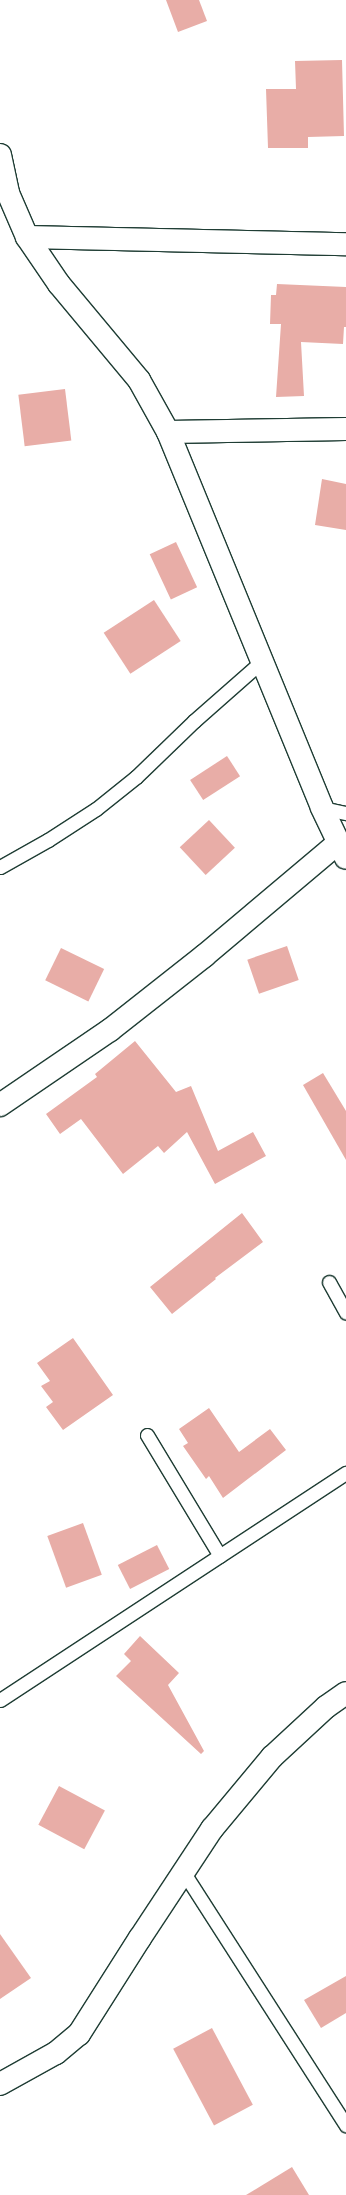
<!DOCTYPE html>
<html>
<head>
<meta charset="utf-8">
<style>
	body { margin:0 }
	#map { position:relative; width:346px; height:2195px; overflow:hidden; background:#fff; font-family:Caveat,sans-serif }
	div>[style] { position:absolute }
	.building>* { inset:0; background:#e8ada7; transform-origin:0 0 }
	.roads { filter:drop-shadow(1px 0 #1f3d34) drop-shadow(-1px 0 #1f3d34) drop-shadow(0 1px #1f3d34) drop-shadow(0 -1px #1f3d34) }
	.service>* { height:13px; margin:-6.5px; padding:0 6.5px; transform-origin:6.5px; border-radius:6.5px; background:#fff }
	.minor>* { height:22px; margin:-11px; padding:0 11px; transform-origin:11px; border-radius:11px; background:#fff }
	span { translate:-50% -50%; white-space:nowrap; text-align:center; line-height:1.15; -webkit-text-stroke:3px #fff; paint-order:stroke }
</style>
</head>
<body>
<div id="map">
	<div class="building">
		<div style="clip-path:polygon(166px 0,199px 0,207px 21px,178px 32px)"></div>
		<div style="clip-path:polygon(342px 60px,344px 136px,308px 137px,308px 148px,268px 148px,266px 89px,296px 89px,295px 61px)"></div>
		<div style="clip-path:polygon(277px 284px,346px 287px,346px 327px,344px 327px,343px 344px,301px 342px,304px 396px,276px 397px,281px 324px,270px 324px,271px 295px,276px 295px)"></div>
		<div style="left:65px;top:389px;width:52px;height:47px;rotate:83deg"></div>
		<div style="clip-path:polygon(322px 479px,346px 484px,346px 530px,315px 525px)"></div>
		<div style="left:176px;top:542px;width:50px;height:29px;rotate:65deg"></div>
		<div style="left:154px;top:600px;width:49px;height:60px;rotate:57deg"></div>
		<div style="left:227px;top:756px;width:24px;height:44px;rotate:57deg"></div>
		<div style="left:209px;top:820px;width:38px;height:40px;rotate:47deg"></div>
		<div style="left:287px;top:946px;width:36px;height:42px;rotate:71deg"></div>
		<div style="left:61px;top:948px;width:48px;height:36px;rotate:26deg"></div>
		<div style="clip-path:polygon(135px 1041px,176px 1092px,191px 1086px,218px 1151px,253px 1132px,266px 1156px,215px 1184px,187px 1132px,164px 1153px,158px 1146px,123px 1174px,81px 1119px,60px 1134px,46px 1114px,97px 1077px,95px 1074px)"></div>
		<div style="clip-path:polygon(323px 1073px,346px 1111px,346px 1160px,303px 1085px)"></div>
		<div style="clip-path:polygon(242px 1213px,263px 1242px,215px 1278px,216px 1279px,172px 1314px,150px 1287px)"></div>
		<div style="clip-path:polygon(73px 1338px,113px 1395px,63px 1430px,46px 1407px,53px 1402px,41px 1386px,50px 1381px,37px 1363px)"></div>
		<div style="clip-path:polygon(209px 1408px,239px 1452px,270px 1429px,286px 1450px,223px 1498px,209px 1476px,206px 1479px,183px 1446px,188px 1443px,179px 1429px)"></div>
		<div style="left:83px;top:1523px;width:55px;height:38px;rotate:70deg"></div>
		<div style="left:157px;top:1545px;width:27px;height:44px;rotate:63deg"></div>
		<div style="clip-path:polygon(140px 1636px,179px 1673px,168px 1685px,204px 1751px,201px 1754px,116px 1676px,131px 1661px,124px 1654px)"></div>
		<div style="left:59px;top:1786px;width:52px;height:44px;rotate:28deg"></div>
		<div style="clip-path:polygon(0 1934px,31px 1978px,0 1999px)"></div>
		<div style="clip-path:polygon(346px 1976px,346px 2013px,321px 2028px,304px 2000px)"></div>
		<div style="left:212px;top:2028px;width:87px;height:44px;rotate:62deg"></div>
		<div style="clip-path:polygon(292px 2167px,309px 2195px,246px 2195px)"></div>
	</div>
	<div class="roads">
		<div class="service">
			<div style="left:322px;top:808px;width:25px;rotate:12deg"></div>
			<div style="left:0;top:867px;width:55px;rotate:-29.4deg"></div>
			<div style="left:48px;top:840px;width:57px;rotate:-32.9deg"></div>
			<div style="left:96px;top:809px;width:51px;rotate:-38.7deg"></div>
			<div style="left:136px;top:777px;width:81px;rotate:-44deg"></div>
			<div style="left:194px;top:721px;width:91px;rotate:-41.4deg"></div>
			<div style="left:329px;top:1282px;width:35px;rotate:61deg"></div>
			<div style="left:147px;top:1435px;width:141px;rotate:58.9deg"></div>
			<div style="left:0;top:1700px;width:414px;rotate:-33.3deg"></div>
			<div style="left:184px;top:1873px;width:300px;rotate:57.3deg"></div>
		</div>
		<div class="minor">
			<div style="left:0;top:155px;width:39px;rotate:78deg"></div>
			<div style="left:8px;top:193px;width:48px;rotate:66.6deg"></div>
			<div style="left:27px;top:237px;width:57px;rotate:55.8deg"></div>
			<div style="left:59px;top:284px;width:125px;rotate:50.2deg"></div>
			<div style="left:139px;top:380px;width:60px;rotate:60.9deg"></div>
			<div style="left:168px;top:432px;width:406px;rotate:67.7deg"></div>
			<div style="left:322px;top:808px;width:55px;rotate:64.4deg"></div>
			<div style="left:27px;top:237px;width:319px;rotate:1.3deg"></div>
			<div style="left:168px;top:432px;width:178px;rotate:-1deg"></div>
			<div style="left:0;top:1105px;width:133px;rotate:-34.3deg"></div>
			<div style="left:110px;top:1030px;width:120px;rotate:-38.2deg"></div>
			<div style="left:204px;top:956px;width:175px;rotate:-40.1deg"></div>
			<div style="left:0;top:2084px;width:64px;rotate:-29deg"></div>
			<div style="left:56px;top:2053px;width:30px;rotate:-40deg"></div>
			<div style="left:79px;top:2034px;width:114px;rotate:-57.6deg"></div>
			<div style="left:140px;top:1938px;width:131px;rotate:-56.6deg"></div>
			<div style="left:212px;top:1829px;width:94px;rotate:-50.2deg"></div>
			<div style="left:272px;top:1757px;width:74px;rotate:-42.8deg"></div>
			<div style="left:326px;top:1707px;width:24px;rotate:-35deg"></div>
		</div>
	</div>
</div>
</body>
</html>
